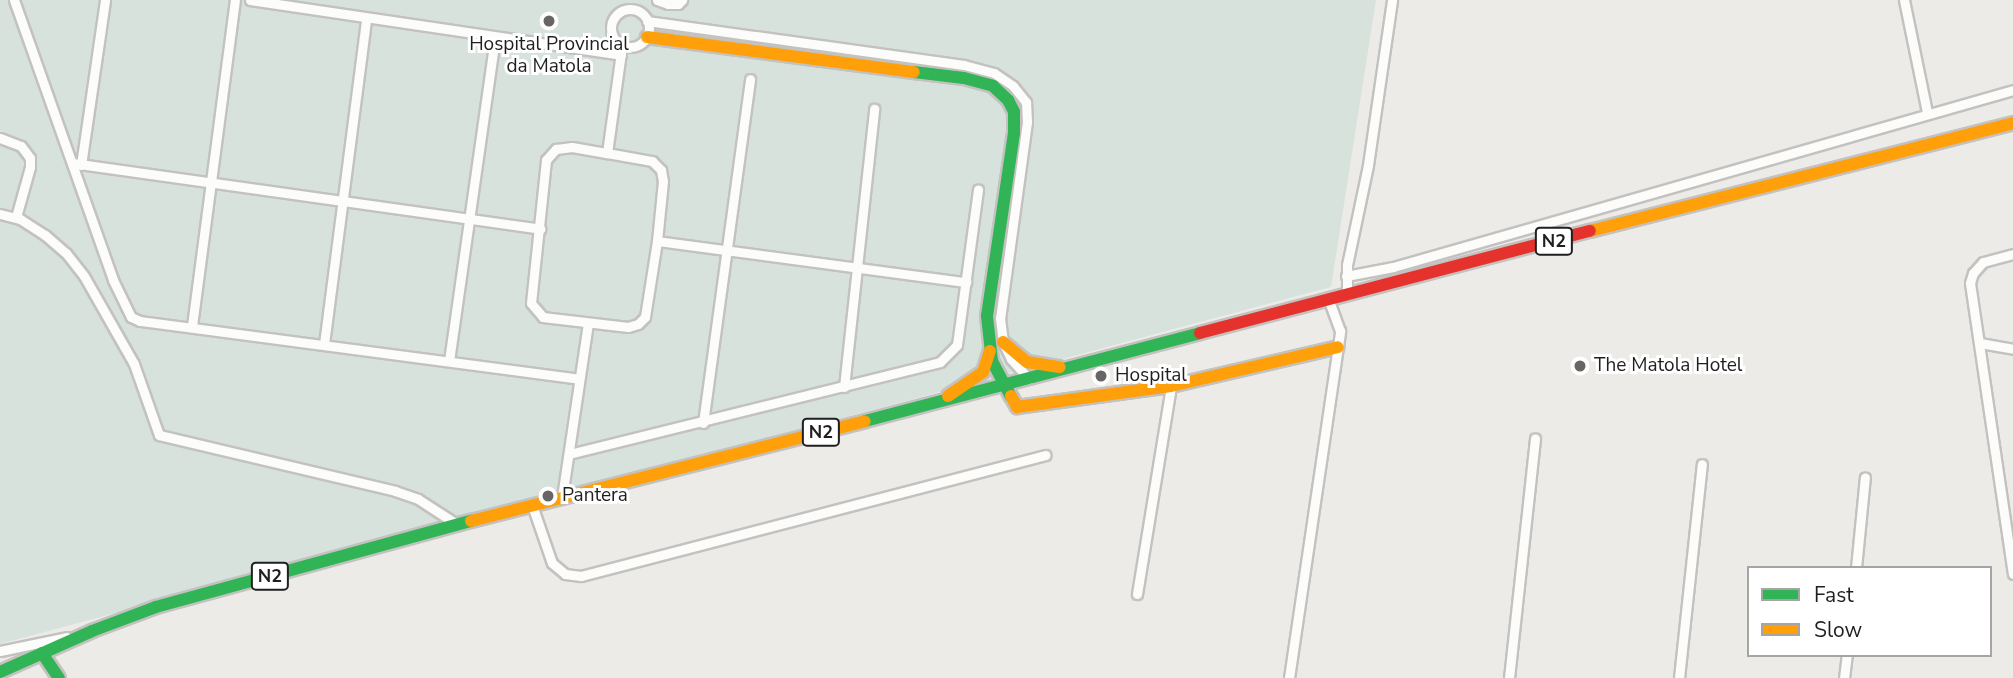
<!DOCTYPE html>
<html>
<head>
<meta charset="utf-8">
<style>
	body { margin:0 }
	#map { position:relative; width:2013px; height:678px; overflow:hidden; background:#edebe7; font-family:"Nunito Sans",sans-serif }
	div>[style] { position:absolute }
	.wetland>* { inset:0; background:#d6e2db }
	.roads { filter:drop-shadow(2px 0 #c3c2c0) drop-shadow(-2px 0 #c3c2c0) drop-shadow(0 2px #c3c2c0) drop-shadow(0 -2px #c3c2c0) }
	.street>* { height:9px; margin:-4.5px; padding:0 4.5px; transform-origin:4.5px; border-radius:4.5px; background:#fcfcfb }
	.street>.ring { margin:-4.5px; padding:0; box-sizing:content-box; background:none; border:9px solid #fcfcfb; border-radius:50% }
	.fast>* { height:12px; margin:-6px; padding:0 6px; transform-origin:6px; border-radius:6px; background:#30b455 }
	.slow>* { height:12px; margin:-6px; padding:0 6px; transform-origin:6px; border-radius:6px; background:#ff9f0a }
	.jam>* { height:12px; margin:-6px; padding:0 6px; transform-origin:6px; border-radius:6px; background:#e5322d }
	.dots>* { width:19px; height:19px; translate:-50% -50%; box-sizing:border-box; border:4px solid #fff; border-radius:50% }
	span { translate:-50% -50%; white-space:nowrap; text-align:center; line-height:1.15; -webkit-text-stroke:6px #fff; paint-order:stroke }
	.shield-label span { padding:2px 5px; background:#fff; border:2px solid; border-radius:5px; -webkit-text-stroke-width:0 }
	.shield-label { font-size:18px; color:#1f1f1f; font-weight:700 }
	.poi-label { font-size:19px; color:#1f1f1f }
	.left { translate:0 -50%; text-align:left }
	.legend { position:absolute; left:1747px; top:566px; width:245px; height:91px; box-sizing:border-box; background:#fff; border:2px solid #a5a5a5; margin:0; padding:9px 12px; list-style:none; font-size:21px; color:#1f1f1f }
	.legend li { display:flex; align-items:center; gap:14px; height:35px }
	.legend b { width:35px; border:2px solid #a5a5a5 }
</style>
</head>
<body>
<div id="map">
	<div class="wetland">
		<div style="clip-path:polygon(0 0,1376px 0,1331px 287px,0 644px)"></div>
	</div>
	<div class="roads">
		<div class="street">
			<div style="left:14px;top:0;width:297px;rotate:70.5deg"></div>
			<div style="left:113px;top:280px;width:41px;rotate:64.1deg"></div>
			<div style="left:131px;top:317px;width:10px;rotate:24deg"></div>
			<div style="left:140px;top:321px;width:442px;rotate:7.5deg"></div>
			<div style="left:250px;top:0;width:375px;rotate:8.4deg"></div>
			<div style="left:657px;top:0;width:12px;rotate:20deg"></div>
			<div style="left:668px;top:4px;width:10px"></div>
			<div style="left:678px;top:4px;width:6px;rotate:-45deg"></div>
			<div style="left:1904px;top:0;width:114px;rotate:78.4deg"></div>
			<div class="ring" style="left:611px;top:9px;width:29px;height:29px"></div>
			<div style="left:647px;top:21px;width:320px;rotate:7.9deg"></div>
			<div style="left:964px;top:65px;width:31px;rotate:15deg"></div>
			<div style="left:994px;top:73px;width:23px;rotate:34deg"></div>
			<div style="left:1013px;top:86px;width:21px;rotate:51deg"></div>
			<div style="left:1026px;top:102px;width:20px;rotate:87deg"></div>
			<div style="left:1027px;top:122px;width:198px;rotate:97.8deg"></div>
			<div style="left:1000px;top:318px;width:24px;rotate:83deg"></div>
			<div style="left:1003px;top:342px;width:19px;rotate:65deg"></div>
			<div style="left:1011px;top:359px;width:27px;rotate:48deg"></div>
			<div style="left:0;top:138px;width:22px;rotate:21deg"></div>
			<div style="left:21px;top:146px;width:15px;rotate:53deg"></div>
			<div style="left:30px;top:158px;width:9px;rotate:90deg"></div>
			<div style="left:30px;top:167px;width:52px;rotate:105.6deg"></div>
			<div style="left:607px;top:153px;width:46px;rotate:10.1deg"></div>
			<div style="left:652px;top:161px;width:13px;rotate:45deg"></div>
			<div style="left:661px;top:170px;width:11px;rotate:80deg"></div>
			<div style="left:663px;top:181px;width:60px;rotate:95.7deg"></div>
			<div style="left:657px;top:241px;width:77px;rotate:99deg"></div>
			<div style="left:645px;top:317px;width:10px;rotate:135deg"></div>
			<div style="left:638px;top:324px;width:10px;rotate:163deg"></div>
			<div style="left:628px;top:327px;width:86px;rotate:-173.3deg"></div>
			<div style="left:543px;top:317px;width:18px;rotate:-131deg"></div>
			<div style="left:531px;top:303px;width:144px;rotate:-84deg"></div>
			<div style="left:546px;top:160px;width:15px;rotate:-48deg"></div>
			<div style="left:556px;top:149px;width:16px;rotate:-7deg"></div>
			<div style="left:572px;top:147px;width:36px;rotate:10deg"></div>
			<div style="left:607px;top:153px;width:109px;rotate:-82.1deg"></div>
			<div style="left:72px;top:163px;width:473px;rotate:8deg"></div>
			<div style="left:81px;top:165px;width:167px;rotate:-81.7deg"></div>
			<div style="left:0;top:214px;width:21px;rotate:14deg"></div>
			<div style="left:20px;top:219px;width:30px;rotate:33deg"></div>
			<div style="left:45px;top:235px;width:28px;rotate:41deg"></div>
			<div style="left:66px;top:253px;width:29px;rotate:52deg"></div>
			<div style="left:84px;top:276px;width:101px;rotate:60.4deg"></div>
			<div style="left:134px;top:364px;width:75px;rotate:70.6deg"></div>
			<div style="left:159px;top:435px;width:243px;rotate:13.3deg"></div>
			<div style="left:395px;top:491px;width:24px;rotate:19deg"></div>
			<div style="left:418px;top:499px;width:48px;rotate:33deg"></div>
			<div style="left:657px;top:241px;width:312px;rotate:7.6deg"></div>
			<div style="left:2013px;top:254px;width:31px;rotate:165deg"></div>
			<div style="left:1983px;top:262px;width:15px;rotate:132deg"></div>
			<div style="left:1973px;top:273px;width:10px;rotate:107deg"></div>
			<div style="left:1970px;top:283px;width:294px;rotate:81.6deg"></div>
			<div style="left:1346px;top:276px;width:48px;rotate:-10.8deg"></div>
			<div style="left:1393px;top:267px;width:645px;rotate:-15.93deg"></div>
			<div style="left:1347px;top:293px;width:28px;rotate:-90deg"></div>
			<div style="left:1347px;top:265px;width:102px;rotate:-78.1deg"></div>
			<div style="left:1368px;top:165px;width:167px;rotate:-81.7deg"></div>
			<div style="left:192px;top:326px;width:329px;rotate:-82.5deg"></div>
			<div style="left:1980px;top:343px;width:34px;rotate:10deg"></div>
			<div style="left:324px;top:344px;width:328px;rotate:-82.6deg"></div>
			<div style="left:449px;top:361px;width:326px;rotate:-81.9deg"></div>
			<div style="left:844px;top:387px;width:280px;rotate:-83.8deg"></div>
			<div style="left:703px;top:423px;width:347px;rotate:-82.2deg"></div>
			<div style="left:569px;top:454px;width:382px;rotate:-13.9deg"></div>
			<div style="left:940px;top:362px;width:24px;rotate:-45deg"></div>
			<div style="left:957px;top:345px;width:157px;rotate:-82.3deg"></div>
			<div style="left:562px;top:497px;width:176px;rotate:-81.5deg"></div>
			<div style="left:532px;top:505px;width:61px;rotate:71deg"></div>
			<div style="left:552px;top:563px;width:17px;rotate:40deg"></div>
			<div style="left:565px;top:574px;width:16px;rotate:7deg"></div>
			<div style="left:581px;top:576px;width:480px;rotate:-14.6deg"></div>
			<div style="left:1856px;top:568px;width:91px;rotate:-84.4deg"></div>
			<div style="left:1137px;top:594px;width:211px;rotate:-80.7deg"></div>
			<div style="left:0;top:651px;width:68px;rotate:-11.8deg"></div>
			<div style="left:1289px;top:678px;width:351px;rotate:-81.6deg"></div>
			<div style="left:1340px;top:331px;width:35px;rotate:-110deg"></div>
			<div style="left:1509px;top:678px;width:241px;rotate:-83.8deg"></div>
			<div style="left:1679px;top:678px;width:215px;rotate:-83.9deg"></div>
			<div style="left:1844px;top:678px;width:23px;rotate:-83deg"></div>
		</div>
		<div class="fast">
			<div style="left:914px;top:72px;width:50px;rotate:6.8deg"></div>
			<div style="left:964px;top:78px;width:30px;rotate:15deg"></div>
			<div style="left:993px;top:86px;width:21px;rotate:43deg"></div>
			<div style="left:1008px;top:100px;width:13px;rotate:63deg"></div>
			<div style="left:1014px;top:112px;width:21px;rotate:90deg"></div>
			<div style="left:1014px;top:133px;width:185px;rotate:98.4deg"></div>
			<div style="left:987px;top:316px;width:45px;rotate:83.7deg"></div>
			<div style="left:992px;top:361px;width:40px;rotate:62deg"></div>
			<div style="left:865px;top:421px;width:346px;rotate:-14.7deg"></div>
			<div style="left:42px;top:653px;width:30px;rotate:56deg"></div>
			<div style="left:0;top:672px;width:101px;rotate:-24deg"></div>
			<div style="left:92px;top:631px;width:68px;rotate:-20.6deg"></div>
			<div style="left:156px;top:607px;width:327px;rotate:-15.3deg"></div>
		</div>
		<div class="slow">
			<div style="left:647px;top:37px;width:269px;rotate:7.5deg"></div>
			<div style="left:1590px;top:231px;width:437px;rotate:-14.3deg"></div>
			<div style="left:1003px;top:342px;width:31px;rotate:40deg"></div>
			<div style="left:1027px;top:362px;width:33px;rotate:9deg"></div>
			<div style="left:948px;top:396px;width:42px;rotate:-34.4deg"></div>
			<div style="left:983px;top:372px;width:22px;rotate:-72deg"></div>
			<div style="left:1011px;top:396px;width:13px;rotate:61deg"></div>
			<div style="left:1017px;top:407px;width:155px;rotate:-7.8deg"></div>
			<div style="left:1171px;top:386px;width:171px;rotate:-13.1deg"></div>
			<div style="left:471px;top:521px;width:406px;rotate:-14.2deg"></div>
		</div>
		<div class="jam">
			<div style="left:1200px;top:333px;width:403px;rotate:-14.7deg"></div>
		</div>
	</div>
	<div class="dots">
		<div style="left:549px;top:21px;background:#676665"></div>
		<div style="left:1580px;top:366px;background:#676665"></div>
		<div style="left:1101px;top:376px;background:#676665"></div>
		<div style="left:548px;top:496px;background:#676665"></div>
	</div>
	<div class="shield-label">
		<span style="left:1554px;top:241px">N2</span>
		<span style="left:821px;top:432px">N2</span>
		<span style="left:270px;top:576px">N2</span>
	</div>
	<div class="poi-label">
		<span style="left:549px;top:56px">Hospital Provincial<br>da Matola</span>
		<span class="left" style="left:1594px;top:366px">The Matola Hotel</span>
		<span class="left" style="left:1115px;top:376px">Hospital</span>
		<span class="left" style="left:562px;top:496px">Pantera</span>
	</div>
	<ul class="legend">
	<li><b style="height:9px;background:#30b455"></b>Fast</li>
	<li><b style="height:9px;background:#ff9f0a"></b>Slow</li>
	</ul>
</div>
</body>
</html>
